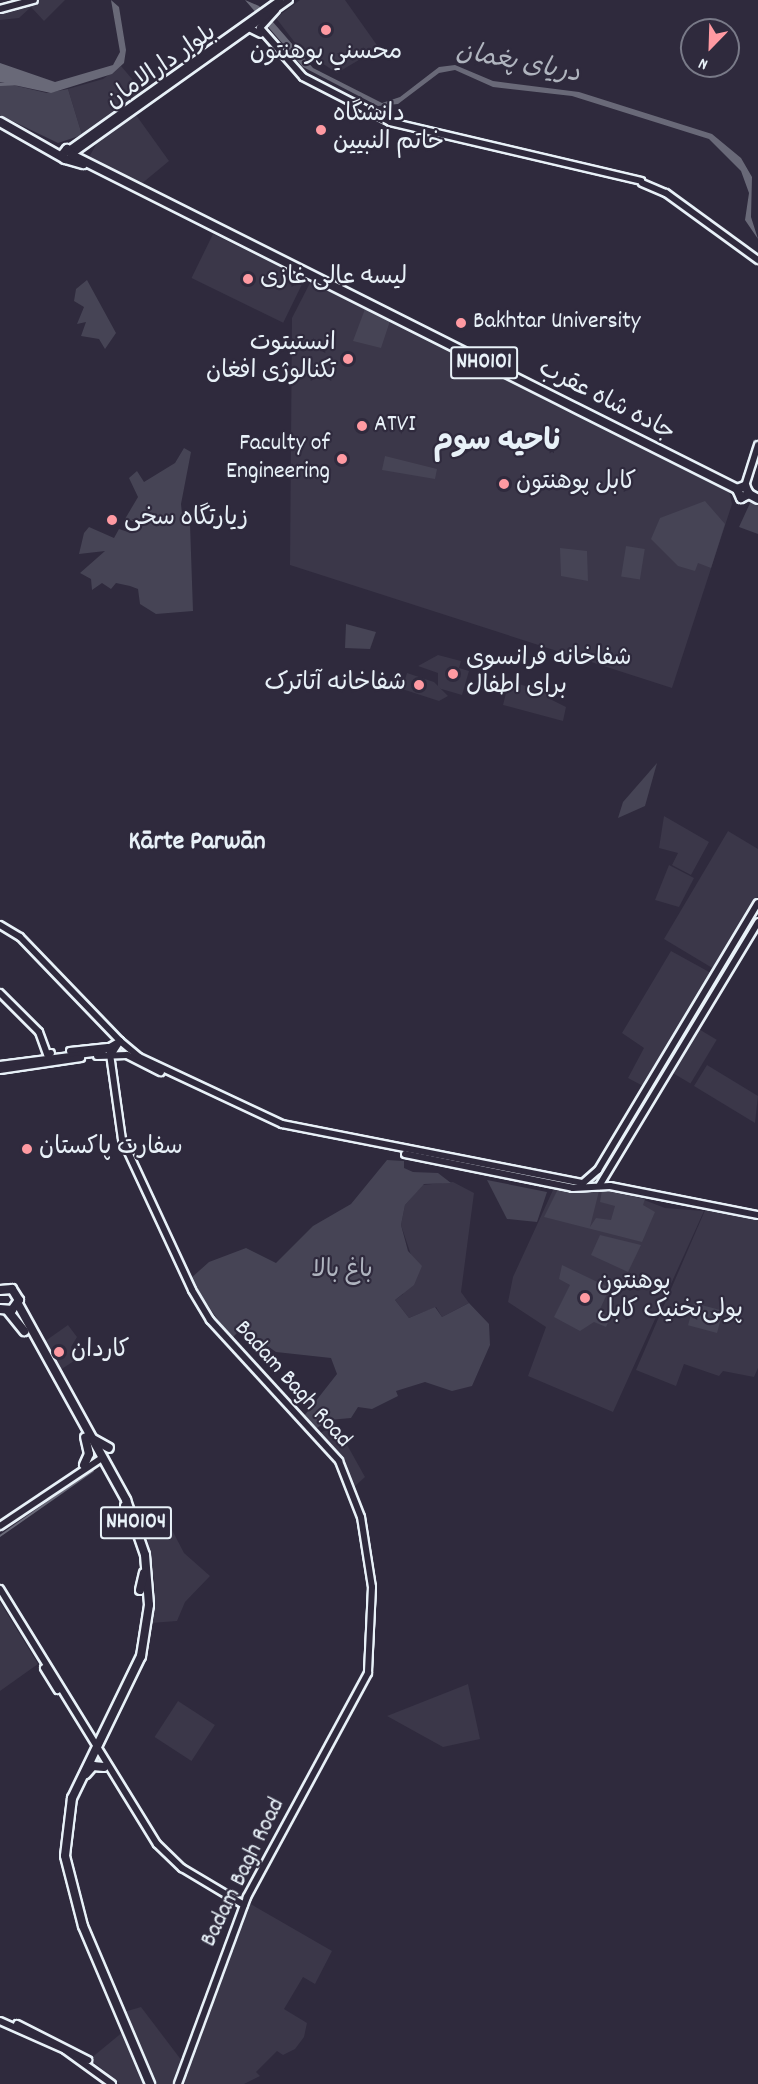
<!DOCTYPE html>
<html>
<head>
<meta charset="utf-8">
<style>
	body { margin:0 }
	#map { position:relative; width:758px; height:2084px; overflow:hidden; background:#2f2a3d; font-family:Dekko,"Playpen Sans Arabic",sans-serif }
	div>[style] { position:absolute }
	.built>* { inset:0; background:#3b3749; transform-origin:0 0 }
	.green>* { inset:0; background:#464455; transform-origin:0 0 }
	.water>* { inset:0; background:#696978 }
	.stream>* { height:1.5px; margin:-0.75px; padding:0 0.75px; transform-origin:0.75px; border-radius:0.75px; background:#696978 }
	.canal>* { height:3px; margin:-1.5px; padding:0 1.5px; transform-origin:1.5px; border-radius:1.5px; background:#696978 }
	.roads { filter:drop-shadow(2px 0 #e8f1f8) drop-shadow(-2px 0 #e8f1f8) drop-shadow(0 2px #e8f1f8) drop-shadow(0 -2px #e8f1f8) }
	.major>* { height:6px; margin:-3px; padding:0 3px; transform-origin:3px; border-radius:3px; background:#2f2a3d }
	.highway>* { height:8px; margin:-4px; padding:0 4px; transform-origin:4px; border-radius:4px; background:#2f2a3d }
	.dots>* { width:16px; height:16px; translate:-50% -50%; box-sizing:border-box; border:3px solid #2f2a3d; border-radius:50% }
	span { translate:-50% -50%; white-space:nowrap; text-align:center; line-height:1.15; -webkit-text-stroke:4.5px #2f2a3d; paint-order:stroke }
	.shield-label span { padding:2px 4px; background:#2f2a3d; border:2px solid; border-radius:4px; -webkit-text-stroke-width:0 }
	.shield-label { font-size:22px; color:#e8f1f8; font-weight:700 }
	.poi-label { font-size:24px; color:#e8f1f8 }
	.left { translate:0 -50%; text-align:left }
	.right { translate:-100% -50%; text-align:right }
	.street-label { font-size:24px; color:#e8f1f8 }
	.park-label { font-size:24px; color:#afb4bf }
	.water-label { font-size:26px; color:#afb4be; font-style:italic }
	.neighbourhood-label { font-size:26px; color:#e8f1f8; font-weight:700 }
	.district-label { font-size:30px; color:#e8f1f8; font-weight:700 }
	.north { position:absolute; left:680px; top:18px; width:60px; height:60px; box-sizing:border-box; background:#2f2a3d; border:2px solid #797a88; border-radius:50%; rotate:203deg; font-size:16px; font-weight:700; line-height:24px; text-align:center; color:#e8f1f8 }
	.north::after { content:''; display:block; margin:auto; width:21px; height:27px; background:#ff9aa2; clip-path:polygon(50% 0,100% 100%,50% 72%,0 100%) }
</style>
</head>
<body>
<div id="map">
	<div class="built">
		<div style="clip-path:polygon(34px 0,65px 0,44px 21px,31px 7px,19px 18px,0 20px,0 9px)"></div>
		<div style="clip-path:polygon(300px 0,345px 0,379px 48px,337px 73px,299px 48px,276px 18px)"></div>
		<div style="clip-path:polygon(121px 66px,143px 92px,82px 135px,68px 89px,103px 79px)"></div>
		<div style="clip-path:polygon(136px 115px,169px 161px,140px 185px,88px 159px,98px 141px)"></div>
		<div style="left:213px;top:234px;width:102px;height:49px;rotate:26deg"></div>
		<div style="clip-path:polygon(311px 281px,729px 491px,732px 504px,672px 688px,290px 565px,292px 318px)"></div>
		<div style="clip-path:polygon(438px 655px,461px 661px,459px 668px,469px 671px,462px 695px,438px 688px,438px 673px,418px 666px)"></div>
		<div style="clip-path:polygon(407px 673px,434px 682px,448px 696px,439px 701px,402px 689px)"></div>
		<div style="clip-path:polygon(509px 681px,552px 694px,550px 699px,566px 707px,563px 721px,503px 705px)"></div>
		<div style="clip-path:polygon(664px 816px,709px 842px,691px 875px,672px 865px,678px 853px,659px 848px)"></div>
		<div style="clip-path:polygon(728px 831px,758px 849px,758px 896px,714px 969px,664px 939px)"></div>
		<div style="clip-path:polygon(669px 865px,694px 878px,679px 907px,655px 900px)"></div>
		<div style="clip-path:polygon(671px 951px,711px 973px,643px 1086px,628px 1078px,644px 1048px,622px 1033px)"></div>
		<div style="left:697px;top:1028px;width:23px;height:51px;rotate:31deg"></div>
		<div style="clip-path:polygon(707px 1065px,758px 1096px,755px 1123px,694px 1086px)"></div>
		<div style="clip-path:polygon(453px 1182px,474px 1193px,461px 1292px,469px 1303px,442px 1317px,436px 1307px,409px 1318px,395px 1300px,403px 1294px,411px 1255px,401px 1225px,405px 1205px,422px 1185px)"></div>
		<div style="clip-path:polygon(553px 1190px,626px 1193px,665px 1208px,704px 1211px,613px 1412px,528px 1376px,546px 1327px,508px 1302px,513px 1277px)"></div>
		<div style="clip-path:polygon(706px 1208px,758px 1218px,758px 1368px,754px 1377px,723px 1371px,719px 1376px,684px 1364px,676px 1386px,636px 1370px)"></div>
		<div style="clip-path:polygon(68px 1325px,77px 1337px,71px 1347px,77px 1359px,57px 1372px,41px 1344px)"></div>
		<div style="clip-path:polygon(336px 1425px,365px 1477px,354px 1487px,320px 1433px)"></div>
		<div style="clip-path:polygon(170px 1526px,184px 1553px,210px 1576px,185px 1602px,177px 1621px,151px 1623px,155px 1586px,147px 1536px)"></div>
		<div style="clip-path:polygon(0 1602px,38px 1664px,0 1691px)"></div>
		<div style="clip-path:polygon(468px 1684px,480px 1739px,443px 1747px,387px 1716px)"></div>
		<div style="left:178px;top:1701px;width:44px;height:43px;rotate:33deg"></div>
		<div style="clip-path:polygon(249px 1903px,332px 1951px,315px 1984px,303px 1977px,284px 2009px,307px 2023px,304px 2037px,295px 2049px,283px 2055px,277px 2051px,256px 2072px,260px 2076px,244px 2084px,186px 2084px,181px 2082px)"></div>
		<div style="clip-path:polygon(141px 2007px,182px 2061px,175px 2084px,155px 2084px,124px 2012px)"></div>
		<div style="clip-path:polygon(124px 2031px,144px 2084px,120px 2084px,90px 2059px)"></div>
	</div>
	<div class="green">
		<div style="clip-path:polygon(0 82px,47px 93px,68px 89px,82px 135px,58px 143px,0 115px)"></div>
		<div style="clip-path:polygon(87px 280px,116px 333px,105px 349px,99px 339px,81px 336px,86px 322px,77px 324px,84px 307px,74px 301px,76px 289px)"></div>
		<div style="clip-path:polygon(365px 309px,390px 321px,381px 348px,353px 341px)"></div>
		<div style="clip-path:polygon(184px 448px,191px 452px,181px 504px,183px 524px,190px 524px,193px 611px,156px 614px,140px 604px,138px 589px,130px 586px,116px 583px,111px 589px,102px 583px,92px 590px,91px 579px,80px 573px,105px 551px,79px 554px,84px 533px,89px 527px,114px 538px,119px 529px,128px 532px,143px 524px,125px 519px,138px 497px,129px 478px,137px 471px,144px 482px,175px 463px)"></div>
		<div style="clip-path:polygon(385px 456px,437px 469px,435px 479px,382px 470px)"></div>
		<div style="clip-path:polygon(705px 501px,725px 524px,711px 568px,698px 563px,695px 571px,678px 566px,651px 539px,660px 518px)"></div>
		<div style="clip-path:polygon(751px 501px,758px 505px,758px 534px,739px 527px)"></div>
		<div style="left:626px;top:546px;width:19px;height:31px;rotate:9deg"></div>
		<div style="clip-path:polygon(560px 548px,587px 551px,588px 581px,561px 576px)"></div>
		<div style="clip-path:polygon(346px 624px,376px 632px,370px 649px,345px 648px)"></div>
		<div style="clip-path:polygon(657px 763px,645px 806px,618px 818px,623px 802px)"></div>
		<div style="clip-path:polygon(387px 1160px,404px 1161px,404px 1168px,413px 1172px,438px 1173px,451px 1183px,424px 1184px,405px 1205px,401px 1225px,408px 1251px,422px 1266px,414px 1285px,395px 1300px,409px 1318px,435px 1307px,442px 1317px,469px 1303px,489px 1324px,490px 1345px,472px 1386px,452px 1391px,425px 1382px,396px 1391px,398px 1396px,372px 1409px,358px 1407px,351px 1418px,329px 1420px,317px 1428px,304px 1416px,337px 1374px,331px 1358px,276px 1352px,242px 1328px,231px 1339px,190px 1279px,209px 1262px,246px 1248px,276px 1263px,313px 1226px,351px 1204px)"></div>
		<div style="clip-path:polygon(487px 1180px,547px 1192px,537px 1222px,507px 1219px)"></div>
		<div style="clip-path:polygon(602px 1190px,645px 1199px,643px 1205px,655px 1212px,642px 1242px,544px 1217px,557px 1191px,599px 1191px,590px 1227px,596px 1218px,611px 1220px,615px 1206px,600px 1202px)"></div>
		<div style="clip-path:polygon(600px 1235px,641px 1245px,628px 1272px,591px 1255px)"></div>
		<div style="clip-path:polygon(562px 1265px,610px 1288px,599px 1311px,610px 1318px,606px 1327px,594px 1322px,580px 1331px,554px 1317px,570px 1285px,559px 1279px)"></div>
		<div style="left:694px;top:1303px;width:30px;height:23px;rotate:15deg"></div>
	</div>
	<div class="water">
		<div style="clip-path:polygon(111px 0,119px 7px,126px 50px,124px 63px,112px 74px,51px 93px,0 82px,0 63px,55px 82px,113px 65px,120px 52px)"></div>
		<div style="clip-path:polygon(245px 0,259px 6px,313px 68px,382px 103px,400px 97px,439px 67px,455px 65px,493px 81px,579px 92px,712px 134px,741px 158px,752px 177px,751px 217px,758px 239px,745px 220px,749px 193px,741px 171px,709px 139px,572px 96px,493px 87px,455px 70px,439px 73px,398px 104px,378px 106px,303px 67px)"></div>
	</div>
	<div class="stream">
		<div style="left:0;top:1536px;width:113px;rotate:-35deg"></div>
	</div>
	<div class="canal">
		<div style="left:0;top:84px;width:20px;rotate:-3deg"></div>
	</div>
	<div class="roads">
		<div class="major">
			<div style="left:0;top:9px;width:35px;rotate:-15deg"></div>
			<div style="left:276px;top:10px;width:24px;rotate:132deg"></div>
			<div style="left:260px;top:28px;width:65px;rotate:48.7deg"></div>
			<div style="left:303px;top:77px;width:98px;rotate:27.3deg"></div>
			<div style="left:390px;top:122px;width:258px;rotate:13.2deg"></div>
			<div style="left:249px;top:28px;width:13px;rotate:27deg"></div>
			<div style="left:69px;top:150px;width:259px;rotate:-35.4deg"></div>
			<div style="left:72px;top:154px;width:266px;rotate:-35.4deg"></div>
			<div style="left:642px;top:183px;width:26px;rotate:23deg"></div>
			<div style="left:666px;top:193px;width:114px;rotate:36.1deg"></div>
			<div style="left:745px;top:486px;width:43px;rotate:-72.4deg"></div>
			<div style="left:0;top:925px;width:23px;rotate:31deg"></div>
			<div style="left:20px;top:937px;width:144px;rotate:46.1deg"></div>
			<div style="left:120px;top:1041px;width:17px;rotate:123deg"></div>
			<div style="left:0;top:993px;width:55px;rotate:45deg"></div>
			<div style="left:39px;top:1032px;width:23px;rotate:70deg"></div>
			<div style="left:47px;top:1054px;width:4px;rotate:-14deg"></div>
			<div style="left:109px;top:1047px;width:93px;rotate:82deg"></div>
			<div style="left:122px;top:1139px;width:166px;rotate:65.1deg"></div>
			<div style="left:192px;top:1290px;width:35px;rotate:59deg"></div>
			<div style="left:210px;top:1320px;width:191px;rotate:47.5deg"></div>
			<div style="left:339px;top:1461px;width:60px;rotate:68.6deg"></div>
			<div style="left:361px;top:1517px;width:71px;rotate:81.1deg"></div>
			<div style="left:372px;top:1587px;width:86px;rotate:92.7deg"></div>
			<div style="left:368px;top:1673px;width:255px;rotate:118.4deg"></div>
			<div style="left:247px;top:1897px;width:199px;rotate:110.3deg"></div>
			<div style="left:70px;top:1051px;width:38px;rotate:-6deg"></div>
			<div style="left:97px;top:1056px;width:30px;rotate:-2deg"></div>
			<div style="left:127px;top:1055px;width:38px;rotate:27deg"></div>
			<div style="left:0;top:1065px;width:102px;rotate:-7.3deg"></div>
			<div style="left:101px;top:1052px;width:22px;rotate:-30deg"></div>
			<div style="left:120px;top:1041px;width:25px;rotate:40deg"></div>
			<div style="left:139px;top:1057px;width:158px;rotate:25.1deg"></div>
			<div style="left:282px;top:1124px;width:307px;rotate:11.1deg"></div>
			<div style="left:583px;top:1183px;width:20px;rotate:-41deg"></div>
			<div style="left:598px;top:1170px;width:311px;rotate:-59.1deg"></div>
			<div style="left:0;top:1070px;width:82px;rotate:-8.4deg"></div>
			<div style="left:405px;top:1154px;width:171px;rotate:11.4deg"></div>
			<div style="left:573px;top:1188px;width:37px;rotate:-3deg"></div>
			<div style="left:610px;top:1186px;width:151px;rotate:11.1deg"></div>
			<div style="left:599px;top:1186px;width:308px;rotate:-58.9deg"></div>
			<div style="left:0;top:1526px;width:123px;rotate:-33.7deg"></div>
			<div style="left:0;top:1589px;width:299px;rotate:58.4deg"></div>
			<div style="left:157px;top:1844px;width:35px;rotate:44deg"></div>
			<div style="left:182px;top:1868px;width:72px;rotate:30.8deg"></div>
			<div style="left:44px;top:1668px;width:26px;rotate:58deg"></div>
			<div style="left:0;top:2021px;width:71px;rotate:24deg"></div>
			<div style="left:65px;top:2050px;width:58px;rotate:35.9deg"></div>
			<div style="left:17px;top:2024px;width:80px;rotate:26.9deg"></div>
		</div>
		<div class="highway">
			<div style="left:0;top:122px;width:75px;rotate:29.6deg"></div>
			<div style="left:65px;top:159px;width:19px;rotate:16deg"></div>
			<div style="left:62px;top:155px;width:8px;rotate:-50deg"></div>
			<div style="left:67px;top:149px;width:8px;rotate:50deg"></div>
			<div style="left:72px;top:155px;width:744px;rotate:26.67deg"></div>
			<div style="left:737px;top:489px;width:10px;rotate:66deg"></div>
			<div style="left:741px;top:498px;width:9px;rotate:-27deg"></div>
			<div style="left:737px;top:489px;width:9px;rotate:-21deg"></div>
			<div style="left:745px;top:486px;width:9px;rotate:63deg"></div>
			<div style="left:749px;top:494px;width:10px;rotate:29deg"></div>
			<div style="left:0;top:1290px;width:12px;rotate:-5deg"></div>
			<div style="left:12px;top:1289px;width:13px;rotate:58deg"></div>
			<div style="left:19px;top:1300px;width:12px;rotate:125deg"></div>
			<div style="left:12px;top:1310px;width:12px;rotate:-175deg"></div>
			<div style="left:18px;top:1304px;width:224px;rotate:61.1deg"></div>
			<div style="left:126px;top:1500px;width:58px;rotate:70.9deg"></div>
			<div style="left:145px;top:1555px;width:50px;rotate:85.4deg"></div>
			<div style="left:149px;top:1605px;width:52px;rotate:98.9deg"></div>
			<div style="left:141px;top:1656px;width:158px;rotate:115.9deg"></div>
			<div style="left:72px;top:1798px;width:58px;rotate:96.9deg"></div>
			<div style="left:65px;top:1856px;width:72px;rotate:75.6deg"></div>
			<div style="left:83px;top:1926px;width:172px;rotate:67deg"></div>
			<div style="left:8px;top:1311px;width:26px;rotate:51deg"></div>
			<div style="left:93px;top:1439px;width:18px;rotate:29deg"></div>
			<div style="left:84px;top:1465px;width:12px;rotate:-66deg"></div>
			<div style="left:89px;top:1454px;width:17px;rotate:-103deg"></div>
			<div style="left:125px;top:1506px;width:14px;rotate:86deg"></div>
			<div style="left:140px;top:1590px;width:17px;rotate:-77deg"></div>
			<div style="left:86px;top:1774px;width:11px;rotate:-49deg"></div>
			<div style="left:93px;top:1766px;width:11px;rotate:5deg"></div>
		</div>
	</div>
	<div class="dots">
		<div style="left:326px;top:30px;background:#ff9aa2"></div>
		<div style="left:321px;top:130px;background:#ff9aa2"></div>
		<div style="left:248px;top:279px;background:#ff9aa2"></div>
		<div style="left:461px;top:323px;background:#ff9aa2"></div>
		<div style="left:348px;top:359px;background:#ff9aa2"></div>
		<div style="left:362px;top:426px;background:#ff9aa2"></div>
		<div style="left:342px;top:459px;background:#ff9aa2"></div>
		<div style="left:504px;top:484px;background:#ff9aa2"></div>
		<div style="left:112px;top:520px;background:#ff9aa2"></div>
		<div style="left:453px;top:674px;background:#ff9aa2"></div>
		<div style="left:419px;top:685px;background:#ff9aa2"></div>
		<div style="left:27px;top:1149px;background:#ff9aa2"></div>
		<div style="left:585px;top:1298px;background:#ff9aa2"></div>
		<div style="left:59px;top:1352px;background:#ff9aa2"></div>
	</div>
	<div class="shield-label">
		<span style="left:484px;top:363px">NH0101</span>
		<span style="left:136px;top:1523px">NH0104</span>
	</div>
	<div class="poi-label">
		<span style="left:326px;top:54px">محسني پوهنتون</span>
		<span class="left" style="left:333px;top:130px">دانشگاه<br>خاتم النبیین</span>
		<span class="left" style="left:260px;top:279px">لیسه عالی غازی</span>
		<span class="left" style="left:473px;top:323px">Bakhtar University</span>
		<span class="right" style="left:336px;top:359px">انستیتوت<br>تکنالوژی افغان</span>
		<span class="left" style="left:374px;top:426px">ATVI</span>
		<span class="right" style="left:330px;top:459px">Faculty of<br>Engineering</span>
		<span class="left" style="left:516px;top:484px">کابل پوهنتون</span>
		<span class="left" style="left:124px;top:520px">زیارتگاه سخی</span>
		<span class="left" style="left:466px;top:674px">شفاخانه فرانسوی<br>برای اطفال</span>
		<span class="right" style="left:406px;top:685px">شفاخانه آتاترک</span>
		<span class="left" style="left:39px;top:1149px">سفارت پاکستان</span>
		<span class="left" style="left:597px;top:1298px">پوهنتون<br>پولی‌تخنیک کابل</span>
		<span class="left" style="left:71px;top:1352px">کاردان</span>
	</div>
	<div class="street-label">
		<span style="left:162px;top:68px;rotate:-35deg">بلوار دارالامان</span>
		<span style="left:606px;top:402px;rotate:27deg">جاده شاه عقرب</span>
		<span style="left:292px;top:1385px;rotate:48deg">Badam Bagh Road</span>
		<span style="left:244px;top:1873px;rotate:-64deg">Badam Bagh Road</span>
	</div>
	<div class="park-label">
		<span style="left:342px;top:1272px">باغ بالا</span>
	</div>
	<div class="water-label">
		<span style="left:518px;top:64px;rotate:11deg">دریای پغمان</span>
	</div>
	<div class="neighbourhood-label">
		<span style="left:197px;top:843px">Kārte Parwān</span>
	</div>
	<div class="district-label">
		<span style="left:497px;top:444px">ناحیه سوم</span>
	</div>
	<div class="north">N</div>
</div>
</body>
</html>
